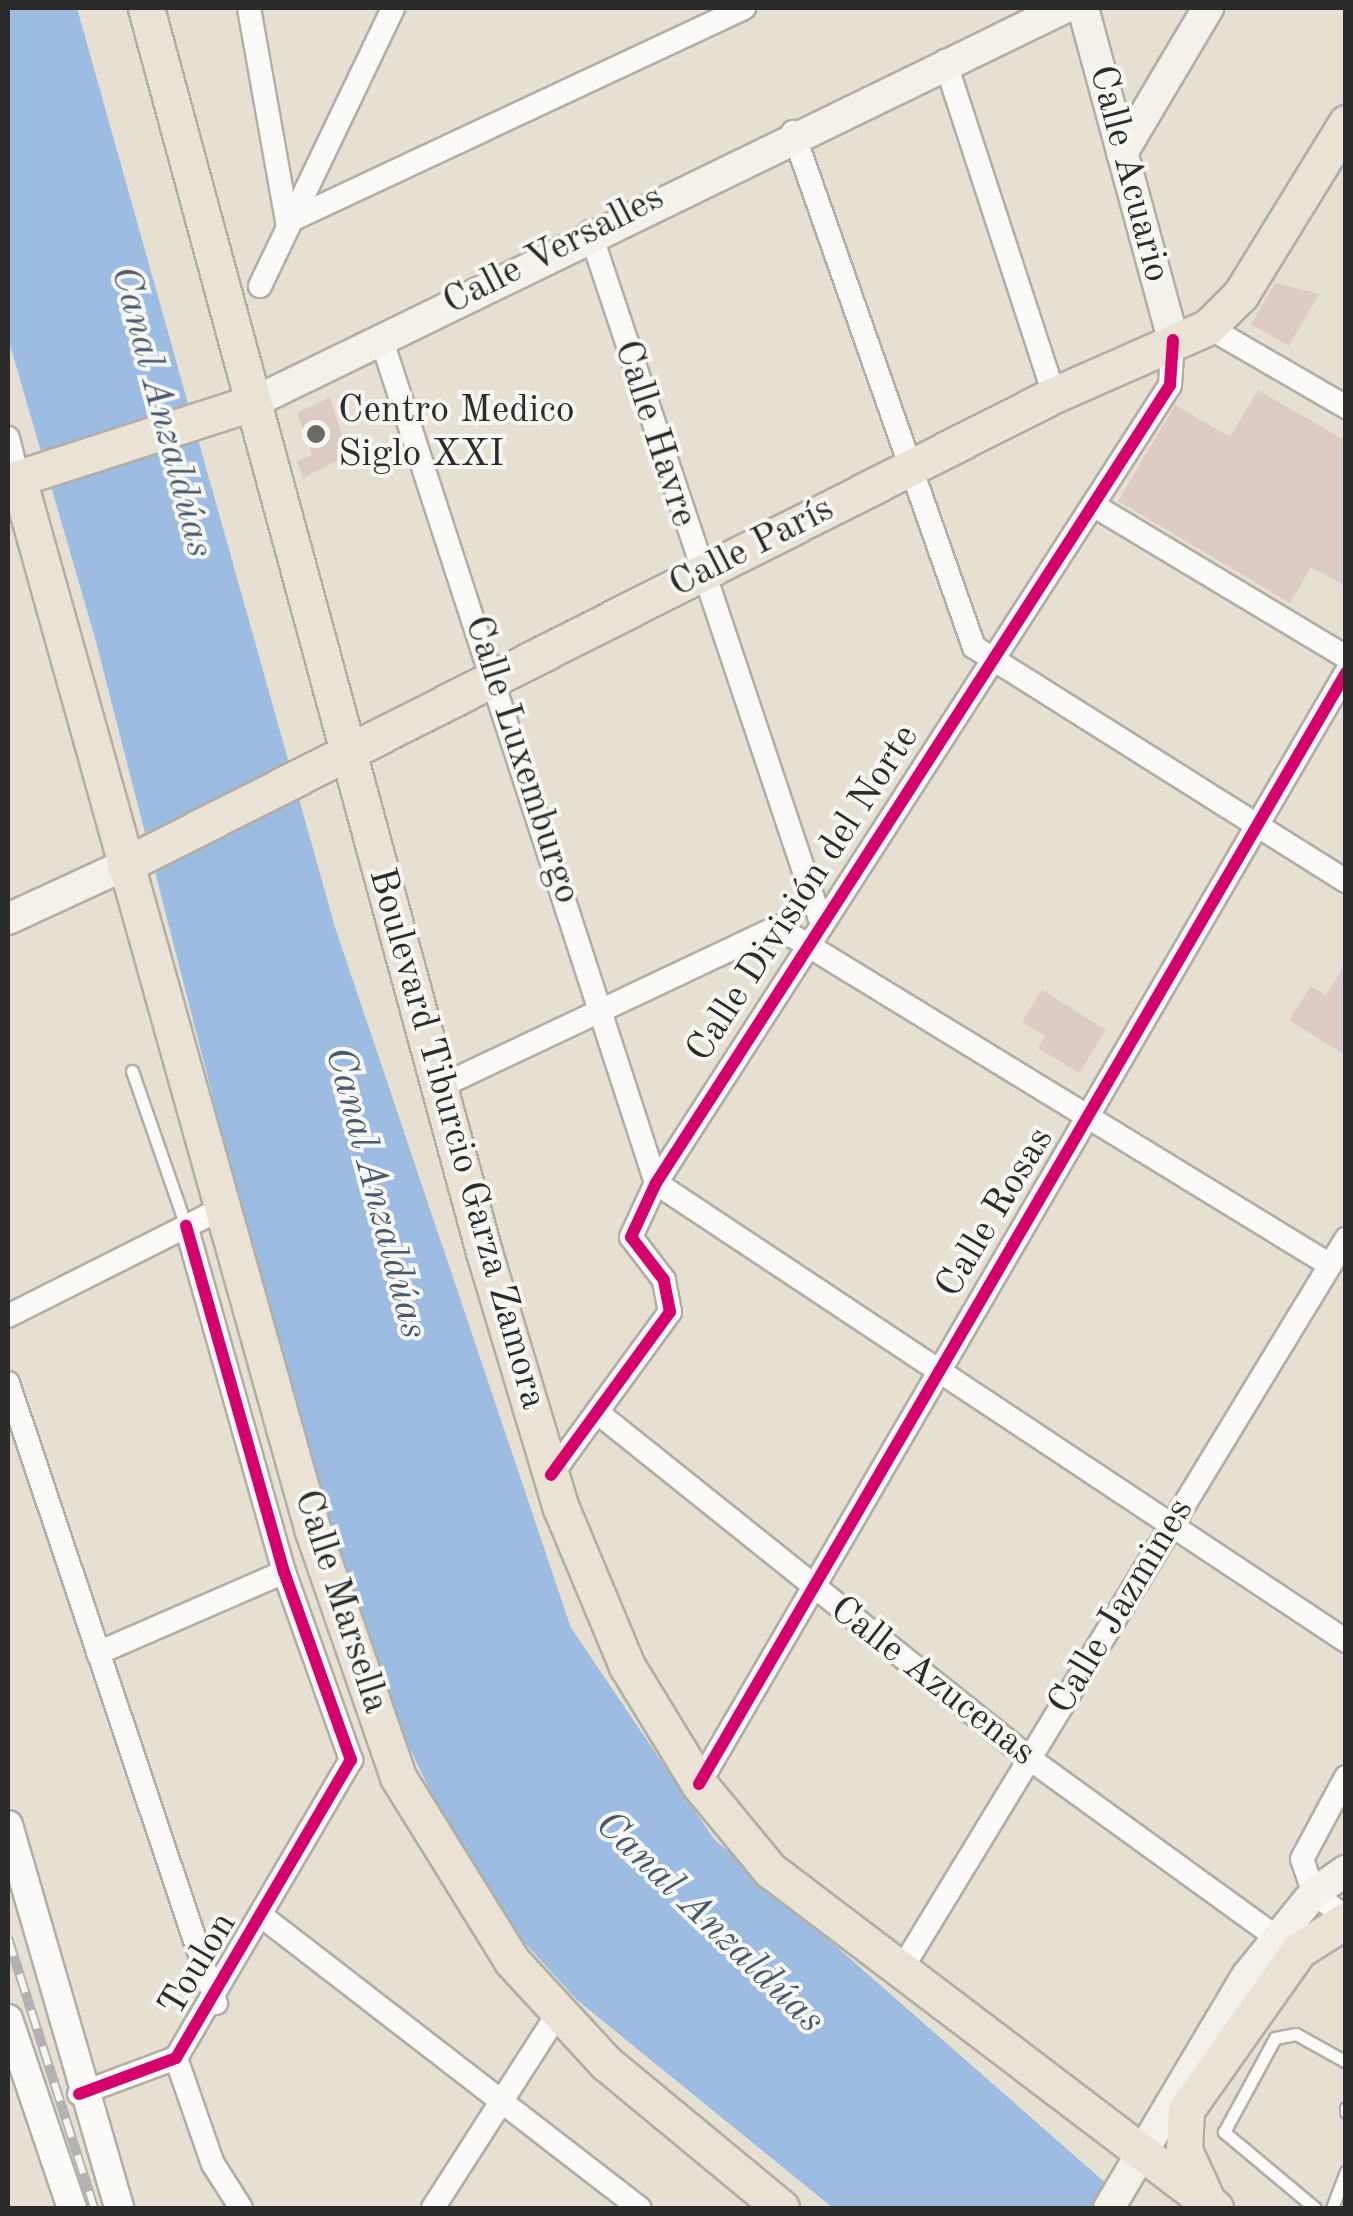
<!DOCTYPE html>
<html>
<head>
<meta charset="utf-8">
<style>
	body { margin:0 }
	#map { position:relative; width:1353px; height:2216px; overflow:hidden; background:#e6e0d2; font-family:"Old Standard TT",serif }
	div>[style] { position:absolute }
	.water>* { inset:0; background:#9cbde1 }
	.building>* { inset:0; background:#dccbc2 }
	.roads { filter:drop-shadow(2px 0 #b1aea5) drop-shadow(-2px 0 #b1aea5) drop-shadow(0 2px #b1aea5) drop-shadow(0 -2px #b1aea5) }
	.service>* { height:11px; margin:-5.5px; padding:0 5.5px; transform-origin:5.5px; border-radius:5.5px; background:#fbfaf8 }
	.minor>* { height:22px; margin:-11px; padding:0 11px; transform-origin:11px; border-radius:11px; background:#fbfaf8 }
	.tertiary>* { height:28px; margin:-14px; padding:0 14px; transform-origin:14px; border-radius:14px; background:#fbfaf8 }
	.secondary>* { height:30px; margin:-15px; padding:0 15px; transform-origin:15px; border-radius:15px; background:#f4f0ea }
	.primary>* { height:35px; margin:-17.5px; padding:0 17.5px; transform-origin:17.5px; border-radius:17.5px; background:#e9e2d5 }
	.rail>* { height:10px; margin-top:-5px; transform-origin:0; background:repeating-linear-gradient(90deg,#f6f6f2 0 19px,#b3b2b0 0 38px); box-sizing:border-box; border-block:2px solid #b3b2b0 }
	.cycleway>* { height:12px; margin:-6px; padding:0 6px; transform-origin:6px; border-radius:6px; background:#d6006c }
	.dots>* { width:28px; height:28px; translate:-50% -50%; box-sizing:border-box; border:5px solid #f6f6f2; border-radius:50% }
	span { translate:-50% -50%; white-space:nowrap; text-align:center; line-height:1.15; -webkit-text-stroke:8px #f6f6f2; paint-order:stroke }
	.street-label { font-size:38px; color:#2b2b2b }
	.poi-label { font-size:38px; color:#2b2b2b }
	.left { translate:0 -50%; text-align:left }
	.water-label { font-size:40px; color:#48596d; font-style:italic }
	.frame { position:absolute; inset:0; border:10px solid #2b2b2b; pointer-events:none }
</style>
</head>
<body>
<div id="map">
	<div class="water">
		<div style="clip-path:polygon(8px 8px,77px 8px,335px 927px,571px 1628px,714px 1839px,1134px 2208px,833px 2208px,577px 2000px,481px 1895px,376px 1679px,321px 1519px,95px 638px,8px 338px)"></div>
	</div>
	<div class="building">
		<div style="clip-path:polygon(1275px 283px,1319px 294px,1289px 346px,1251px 324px)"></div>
		<div style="clip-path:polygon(1258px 390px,1346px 441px,1346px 586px,1311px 567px,1290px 603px,1118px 501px,1175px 405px,1230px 437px)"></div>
		<div style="clip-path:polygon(330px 397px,348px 455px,303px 478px,297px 461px,312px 455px,297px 413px)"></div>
		<div style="clip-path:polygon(1346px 962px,1346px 1056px,1289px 1020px,1311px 986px,1326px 995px)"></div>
		<div style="clip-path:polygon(1042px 990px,1106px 1030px,1079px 1073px,1038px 1048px,1045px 1036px,1022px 1022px)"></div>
	</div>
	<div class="roads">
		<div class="service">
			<div style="left:132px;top:1071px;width:164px;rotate:70.8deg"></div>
			<div style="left:1346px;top:2108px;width:4px;rotate:90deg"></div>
			<div style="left:1315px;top:2208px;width:119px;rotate:-140.1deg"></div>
			<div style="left:1224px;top:2132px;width:107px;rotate:-61.5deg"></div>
			<div style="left:1275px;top:2038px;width:21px;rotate:-11deg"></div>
			<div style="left:1296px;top:2034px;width:57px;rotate:29.2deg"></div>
			<div style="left:1332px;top:2208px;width:39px;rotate:-69deg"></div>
		</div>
		<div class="minor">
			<div style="left:249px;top:8px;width:217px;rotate:79.9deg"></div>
			<div style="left:287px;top:222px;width:505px;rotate:-25.09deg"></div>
			<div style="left:945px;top:61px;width:351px;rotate:71.9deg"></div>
			<div style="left:793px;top:132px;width:546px;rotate:70.64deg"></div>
			<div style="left:974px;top:647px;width:439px;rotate:32.2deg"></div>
			<div style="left:590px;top:232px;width:724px;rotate:71.49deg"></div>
			<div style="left:260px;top:286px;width:308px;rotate:-64.4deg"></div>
			<div style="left:1208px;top:327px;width:160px;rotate:30.1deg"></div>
			<div style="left:381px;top:338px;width:889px;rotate:71.97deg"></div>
			<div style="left:8px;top:438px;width:41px;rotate:76deg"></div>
			<div style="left:1093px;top:505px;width:295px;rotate:31deg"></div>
			<div style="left:437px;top:1088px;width:377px;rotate:-25.3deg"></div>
			<div style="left:778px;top:927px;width:647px;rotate:31.48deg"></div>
			<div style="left:656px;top:1183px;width:828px;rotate:33.57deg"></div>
			<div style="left:8px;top:1316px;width:241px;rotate:-26.7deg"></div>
			<div style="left:8px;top:1383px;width:654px;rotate:71.45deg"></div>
			<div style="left:598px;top:1413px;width:553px;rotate:38.69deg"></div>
			<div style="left:1030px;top:1759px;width:305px;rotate:35.9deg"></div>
			<div style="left:551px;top:1475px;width:202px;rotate:-53.9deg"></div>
			<div style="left:670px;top:1312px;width:33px;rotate:-101deg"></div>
			<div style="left:664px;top:1280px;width:54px;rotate:-127.5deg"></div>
			<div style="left:631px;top:1237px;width:60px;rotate:-65.2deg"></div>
			<div style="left:656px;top:1183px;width:949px;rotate:-57.21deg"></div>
			<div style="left:1170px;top:385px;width:45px;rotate:-86.2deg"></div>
			<div style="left:98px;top:1653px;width:203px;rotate:-23.5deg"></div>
			<div style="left:1346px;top:1777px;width:93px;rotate:118.2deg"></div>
			<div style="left:1302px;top:1859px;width:36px;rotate:71deg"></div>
			<div style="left:1314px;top:1893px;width:41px;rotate:38deg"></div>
			<div style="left:699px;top:1784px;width:1286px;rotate:-59.79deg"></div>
			<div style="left:263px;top:1917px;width:476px;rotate:37.7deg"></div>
			<div style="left:898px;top:1975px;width:862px;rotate:-58.67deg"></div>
			<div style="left:176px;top:2058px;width:112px;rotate:70.8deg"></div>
			<div style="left:213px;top:2164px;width:52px;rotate:57.5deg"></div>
			<div style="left:79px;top:2094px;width:103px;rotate:-20.4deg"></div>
			<div style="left:176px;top:2058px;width:346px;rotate:-59.6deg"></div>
			<div style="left:351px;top:1760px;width:200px;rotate:-109.6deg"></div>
			<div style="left:284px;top:1572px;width:360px;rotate:-105.8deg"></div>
			<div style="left:433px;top:2208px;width:232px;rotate:-57.3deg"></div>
		</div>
		<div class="tertiary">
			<div style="left:8px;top:1825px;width:399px;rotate:73.8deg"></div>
			<div style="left:8px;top:2019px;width:200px;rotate:71.3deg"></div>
		</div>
		<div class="secondary">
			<div style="left:1083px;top:8px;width:344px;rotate:74.8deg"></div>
			<div style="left:1122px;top:153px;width:169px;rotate:-59.3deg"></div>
			<div style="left:252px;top:403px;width:903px;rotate:-25.94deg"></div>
			<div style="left:8px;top:919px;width:129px;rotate:-24.8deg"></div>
			<div style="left:1109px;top:2208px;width:270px;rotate:-59.3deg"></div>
			<div style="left:1247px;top:1976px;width:107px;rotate:-51.1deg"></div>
			<div style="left:1314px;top:1893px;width:39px;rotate:-35deg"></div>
		</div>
		<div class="primary">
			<div style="left:146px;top:8px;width:1289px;rotate:74.8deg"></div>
			<div style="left:484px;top:1252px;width:267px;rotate:73.3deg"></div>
			<div style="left:561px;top:1508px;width:171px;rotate:67.3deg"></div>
			<div style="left:627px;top:1666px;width:138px;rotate:58.6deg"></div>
			<div style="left:699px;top:1784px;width:112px;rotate:50.5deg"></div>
			<div style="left:770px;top:1870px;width:559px;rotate:37.22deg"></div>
			<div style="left:252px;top:403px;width:246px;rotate:162.2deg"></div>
			<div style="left:18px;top:478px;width:1094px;rotate:74.35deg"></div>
			<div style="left:313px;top:1531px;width:260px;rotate:70.9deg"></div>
			<div style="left:398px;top:1777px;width:216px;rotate:58.2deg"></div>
			<div style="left:512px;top:1961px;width:139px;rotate:47.3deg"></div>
			<div style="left:606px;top:2063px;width:227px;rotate:39.6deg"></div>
			<div style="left:125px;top:865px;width:1041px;rotate:-26.84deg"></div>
			<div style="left:1054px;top:395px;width:168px;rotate:-23.8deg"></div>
			<div style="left:1208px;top:327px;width:47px;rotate:-45deg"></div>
			<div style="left:1241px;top:294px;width:201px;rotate:-58.4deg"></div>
			<div style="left:1206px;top:2198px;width:53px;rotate:-114.6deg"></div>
			<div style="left:1184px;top:2150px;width:40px;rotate:-87.1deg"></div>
			<div style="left:1186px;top:2110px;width:196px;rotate:-54.8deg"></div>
			<div style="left:1299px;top:1950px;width:56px;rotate:-32.6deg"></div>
		</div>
	</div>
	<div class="rail">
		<div style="left:8px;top:1938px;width:283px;rotate:72.3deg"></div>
	</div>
	<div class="cycleway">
		<div style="left:551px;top:1475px;width:202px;rotate:-53.9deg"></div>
		<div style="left:670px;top:1312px;width:33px;rotate:-101deg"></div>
		<div style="left:664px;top:1280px;width:54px;rotate:-127.5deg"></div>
		<div style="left:631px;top:1237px;width:60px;rotate:-65.2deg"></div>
		<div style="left:656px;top:1183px;width:949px;rotate:-57.21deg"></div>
		<div style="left:1170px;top:385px;width:45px;rotate:-86.2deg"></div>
		<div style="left:699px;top:1784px;width:1286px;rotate:-59.79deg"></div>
		<div style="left:79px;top:2094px;width:103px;rotate:-20.4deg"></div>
		<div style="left:176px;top:2058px;width:346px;rotate:-59.6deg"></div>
		<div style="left:351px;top:1760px;width:200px;rotate:-109.6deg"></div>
		<div style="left:284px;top:1572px;width:360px;rotate:-105.8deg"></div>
	</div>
	<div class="dots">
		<div style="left:316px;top:434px;background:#6c6a65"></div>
	</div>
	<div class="street-label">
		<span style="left:1128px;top:174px;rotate:75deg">Calle Acuario</span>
		<span style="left:554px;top:251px;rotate:-27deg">Calle Versalles</span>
		<span style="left:654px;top:434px;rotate:72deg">Calle Havre</span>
		<span style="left:752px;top:548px;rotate:-27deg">Calle París</span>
		<span style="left:521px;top:760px;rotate:72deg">Calle Luxemburgo</span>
		<span style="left:804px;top:894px;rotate:-57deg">Calle División del Norte</span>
		<span style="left:456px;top:1139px;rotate:74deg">Boulevard Tiburcio Garza Zamora</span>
		<span style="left:996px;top:1213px;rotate:-59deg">Calle Rosas</span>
		<span style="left:340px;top:1602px;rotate:72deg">Calle Marsella</span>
		<span style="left:1122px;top:1607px;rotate:-59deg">Calle Jazmines</span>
		<span style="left:932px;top:1682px;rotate:38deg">Calle Azucenas</span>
		<span style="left:199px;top:1965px;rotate:-59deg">Toulon</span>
	</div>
	<div class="poi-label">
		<span class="left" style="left:338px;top:434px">Centro Medico<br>Siglo XXI</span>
	</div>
	<div class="water-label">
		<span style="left:161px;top:412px;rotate:75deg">Canal Anzaldúas</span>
		<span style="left:375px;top:1193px;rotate:75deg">Canal Anzaldúas</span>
		<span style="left:709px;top:1923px;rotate:44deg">Canal Anzaldúas</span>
	</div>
	<div class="frame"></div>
</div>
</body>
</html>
